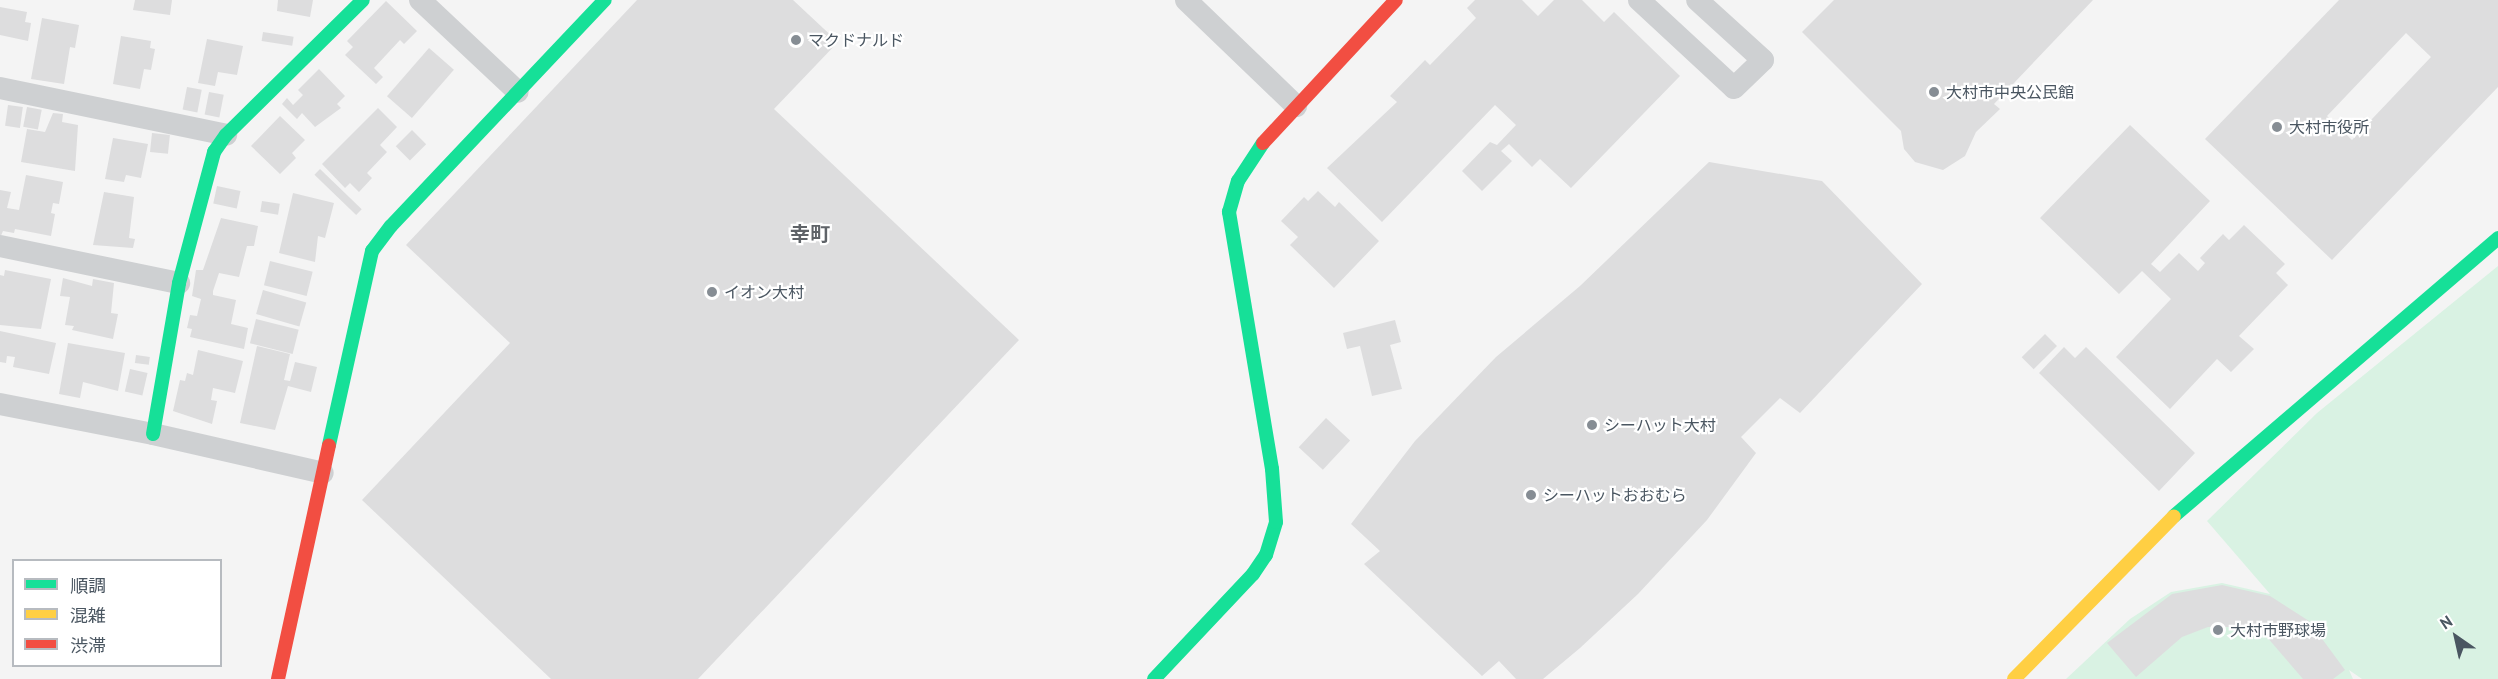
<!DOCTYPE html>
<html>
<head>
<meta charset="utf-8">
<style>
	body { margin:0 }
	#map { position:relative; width:2498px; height:679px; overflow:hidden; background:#f4f4f4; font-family:"PT Sans","Noto Sans JP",sans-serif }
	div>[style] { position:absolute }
	.green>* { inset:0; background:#d9f2e3 }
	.building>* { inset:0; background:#ddddde; transform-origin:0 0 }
	.street>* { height:22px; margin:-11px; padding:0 11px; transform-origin:11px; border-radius:11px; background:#ced0d2 }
	.fast>* { height:14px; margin:-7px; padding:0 7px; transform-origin:7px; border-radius:7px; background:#16e098 }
	.slow>* { height:14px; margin:-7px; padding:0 7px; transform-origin:7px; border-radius:7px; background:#ffcf43 }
	.jam>* { height:14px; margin:-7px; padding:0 7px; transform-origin:7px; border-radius:7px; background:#f24e42 }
	.dots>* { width:16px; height:16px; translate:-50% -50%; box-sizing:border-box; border:3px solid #fff; border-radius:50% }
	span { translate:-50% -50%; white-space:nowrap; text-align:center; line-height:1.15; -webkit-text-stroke:4.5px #fff; paint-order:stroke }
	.poi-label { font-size:16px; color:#4a5661 }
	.left { translate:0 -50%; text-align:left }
	.quarter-label { font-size:20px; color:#5f6368; font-weight:700 }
	.legend { position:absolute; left:12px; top:559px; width:210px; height:108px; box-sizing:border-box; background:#fff; border:2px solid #b7bbc0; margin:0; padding:8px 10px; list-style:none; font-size:18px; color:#4a5661 }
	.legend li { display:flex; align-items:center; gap:12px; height:30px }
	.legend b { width:30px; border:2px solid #b7bbc0 }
	.north { position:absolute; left:2426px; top:607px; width:60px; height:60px; -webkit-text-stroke:4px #fff; paint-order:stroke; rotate:326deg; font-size:16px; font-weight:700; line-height:24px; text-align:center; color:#4a5661 }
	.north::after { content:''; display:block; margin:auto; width:21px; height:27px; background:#4a5661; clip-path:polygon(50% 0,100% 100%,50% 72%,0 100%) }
</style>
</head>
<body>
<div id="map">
	<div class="green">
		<div style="clip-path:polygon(2498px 266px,2498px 679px,2362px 679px,2349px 670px,2353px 679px,2066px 679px,2130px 619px,2171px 592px,2222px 583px,2270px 594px,2207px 521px,2317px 413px)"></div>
	</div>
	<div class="building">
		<div style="clip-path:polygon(135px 0,172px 0,170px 15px,133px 10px)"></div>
		<div style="clip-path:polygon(278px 0,313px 0,310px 17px,277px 11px)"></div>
		<div style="clip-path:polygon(637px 0,793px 0,838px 42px,774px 109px,1019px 340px,698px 679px,551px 679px,362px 500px,510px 343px,406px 245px)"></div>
		<div style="clip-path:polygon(1475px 0,1522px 0,1538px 16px,1554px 0,1582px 0,1604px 22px,1614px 12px,1680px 76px,1571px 188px,1540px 159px,1532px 167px,1509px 144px,1501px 151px,1512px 161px,1482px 191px,1462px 171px,1490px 142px,1497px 145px,1516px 125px,1495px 105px,1382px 222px,1327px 168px,1397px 102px,1390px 96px,1425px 60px,1430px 65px,1476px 18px,1467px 8px)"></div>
		<div style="clip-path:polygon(1834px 0,2093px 0,1994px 104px,2000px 109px,1976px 132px,1965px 156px,1943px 170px,1915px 162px,1904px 149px,1901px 131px,1802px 32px)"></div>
		<div style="clip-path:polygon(evenodd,2339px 0,2498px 0,2498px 87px,2332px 260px,2205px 139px,2339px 0,2406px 33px,2431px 57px,2352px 140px,2327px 116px,2406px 33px)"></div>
		<div style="clip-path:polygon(386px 1px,417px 31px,404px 44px,400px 40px,374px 68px,383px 77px,376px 84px,345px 55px,353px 47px,347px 41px)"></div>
		<div style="clip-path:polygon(0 7px,27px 12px,25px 22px,31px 23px,28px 41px,0 35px)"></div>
		<div style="clip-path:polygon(42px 18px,79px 25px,75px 48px,70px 47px,64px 84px,31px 79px)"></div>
		<div style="left:263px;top:32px;width:31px;height:9px;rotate:9deg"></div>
		<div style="clip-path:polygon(121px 36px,151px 41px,150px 48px,155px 49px,151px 70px,144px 69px,140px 89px,113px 84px)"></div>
		<div style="clip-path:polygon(207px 39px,243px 46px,237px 75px,218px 72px,215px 86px,198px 83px)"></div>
		<div style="left:429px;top:48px;width:33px;height:64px;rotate:41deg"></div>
		<div style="clip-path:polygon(319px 69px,345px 96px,337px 104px,341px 108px,315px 127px,302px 113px,297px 119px,282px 104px,287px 98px,293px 105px,303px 95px,298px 90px)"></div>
		<div style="left:187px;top:87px;width:15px;height:23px;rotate:11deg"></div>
		<div style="left:209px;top:92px;width:15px;height:23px;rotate:11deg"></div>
		<div style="left:8px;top:105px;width:15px;height:21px;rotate:8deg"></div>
		<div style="left:27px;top:107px;width:15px;height:20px;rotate:11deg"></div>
		<div style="clip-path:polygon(378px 108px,397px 127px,380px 145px,387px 152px,367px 173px,372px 178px,359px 192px,350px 183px,345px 188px,322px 164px)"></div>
		<div style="clip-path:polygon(53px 113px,63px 114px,62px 122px,78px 125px,75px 171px,21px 162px,27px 129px,45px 132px)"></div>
		<div style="clip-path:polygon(280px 116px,305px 140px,292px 153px,296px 158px,280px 174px,251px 146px)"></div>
		<div style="clip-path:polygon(2130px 125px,2210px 201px,2151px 264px,2160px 272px,2179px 253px,2198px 271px,2205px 263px,2200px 258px,2223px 234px,2229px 240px,2244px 225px,2285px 264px,2276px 273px,2288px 285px,2239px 336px,2254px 349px,2231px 372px,2217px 359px,2170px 409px,2116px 357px,2171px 299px,2142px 271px,2119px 294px,2040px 218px)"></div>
		<div style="left:412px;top:130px;width:20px;height:23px;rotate:45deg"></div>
		<div style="left:152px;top:133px;width:18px;height:19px;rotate:6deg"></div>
		<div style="clip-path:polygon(113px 138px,148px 144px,141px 178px,126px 175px,124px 182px,105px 179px)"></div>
		<div style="clip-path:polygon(1709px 162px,1822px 181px,1922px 284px,1800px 413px,1780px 398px,1741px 437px,1756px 453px,1707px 520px,1638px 594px,1580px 648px,1543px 679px,1516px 679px,1499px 661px,1482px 676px,1364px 564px,1380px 551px,1351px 524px,1415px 441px,1496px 357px,1580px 286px)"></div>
		<div style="left:320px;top:169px;width:58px;height:8px;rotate:44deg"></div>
		<div style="clip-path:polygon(26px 175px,63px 182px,59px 204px,53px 203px,51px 213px,55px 214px,51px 236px,15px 229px,14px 233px,3px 231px,0 238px,0 190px,11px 192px,7px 208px,19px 210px)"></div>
		<div style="left:217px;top:186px;width:24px;height:18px;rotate:12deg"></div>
		<div style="clip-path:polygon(1318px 191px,1335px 207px,1339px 202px,1379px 241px,1334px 288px,1290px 245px,1298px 237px,1281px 221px,1304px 197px,1308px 201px)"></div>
		<div style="clip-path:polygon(104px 192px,134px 197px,129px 238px,135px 239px,133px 248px,93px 245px)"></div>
		<div style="clip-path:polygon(293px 193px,334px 203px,325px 238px,318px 236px,315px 262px,279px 253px)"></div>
		<div style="left:262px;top:201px;width:18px;height:11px;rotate:9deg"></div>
		<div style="clip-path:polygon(221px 218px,258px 226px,254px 246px,247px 246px,239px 277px,219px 273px,213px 291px,213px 295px,236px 300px,231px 324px,248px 328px,244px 349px,190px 337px,192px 329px,187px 328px,190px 315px,197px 316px,201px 299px,192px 296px,196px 270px,203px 270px)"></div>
		<div style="left:270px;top:261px;width:44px;height:25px;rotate:14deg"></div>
		<div style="clip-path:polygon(5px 270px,51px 279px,41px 329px,0 325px,0 275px,4px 276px)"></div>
		<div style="clip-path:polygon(63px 278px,92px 286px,93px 279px,114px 283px,111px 313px,118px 314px,113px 339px,72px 330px,74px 326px,65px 325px,70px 297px,60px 296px)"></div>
		<div style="left:263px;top:290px;width:45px;height:25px;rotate:16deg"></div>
		<div style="left:256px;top:319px;width:44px;height:25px;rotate:14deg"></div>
		<div style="clip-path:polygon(1395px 320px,1401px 342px,1390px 345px,1402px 389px,1372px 396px,1360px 346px,1347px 349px,1343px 333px)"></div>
		<div style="clip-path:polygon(0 331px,56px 343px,49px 374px,13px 367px,15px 357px,7px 356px,6px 363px,0 362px)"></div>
		<div style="left:2045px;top:334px;width:17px;height:33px;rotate:45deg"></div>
		<div style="clip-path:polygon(68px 343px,125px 353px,118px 391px,83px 382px,80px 398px,59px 394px)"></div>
		<div style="clip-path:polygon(257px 346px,290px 354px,284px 380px,290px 381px,295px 362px,317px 367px,311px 392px,288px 386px,275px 430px,240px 423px)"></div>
		<div style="clip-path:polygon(2064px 347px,2075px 358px,2086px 347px,2195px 453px,2159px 491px,2039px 373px)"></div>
		<div style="clip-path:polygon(198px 350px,243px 361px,235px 393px,213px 388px,211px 400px,217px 401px,212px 424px,173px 411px,180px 380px,185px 381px,187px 373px,193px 375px)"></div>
		<div style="left:136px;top:355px;width:14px;height:8px;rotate:8deg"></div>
		<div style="left:130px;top:369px;width:18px;height:23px;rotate:13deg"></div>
		<div style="left:1326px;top:418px;width:33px;height:40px;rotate:43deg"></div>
		<div style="clip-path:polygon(2222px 585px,2270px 596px,2309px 621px,2345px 670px,2333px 679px,2303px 679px,2266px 636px,2239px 627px,2208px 627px,2182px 637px,2136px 677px,2107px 643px,2172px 594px)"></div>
	</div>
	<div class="street">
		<div style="left:420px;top:0;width:134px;rotate:43.2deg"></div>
		<div style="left:1186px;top:0;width:153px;rotate:43.9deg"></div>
		<div style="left:1639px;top:0;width:129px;rotate:42.8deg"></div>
		<div style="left:1734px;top:88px;width:40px;rotate:-44deg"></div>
		<div style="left:1763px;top:60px;width:89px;rotate:-137.7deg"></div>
		<div style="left:0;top:88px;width:231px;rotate:11.7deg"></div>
		<div style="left:0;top:246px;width:183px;rotate:11.7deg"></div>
		<div style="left:0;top:404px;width:156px;rotate:11.1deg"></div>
		<div style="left:153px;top:434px;width:174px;rotate:12.9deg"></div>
	</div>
	<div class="fast">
		<div style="left:153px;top:434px;width:153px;rotate:-80.2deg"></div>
		<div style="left:179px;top:283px;width:136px;rotate:-75deg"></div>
		<div style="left:214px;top:152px;width:21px;rotate:-55deg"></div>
		<div style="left:226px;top:135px;width:192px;rotate:-44.6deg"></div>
		<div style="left:329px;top:445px;width:199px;rotate:-77.5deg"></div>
		<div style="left:372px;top:251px;width:31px;rotate:-53deg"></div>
		<div style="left:391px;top:226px;width:311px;rotate:-46.6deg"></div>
		<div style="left:2174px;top:516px;width:427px;rotate:-40.6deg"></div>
		<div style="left:1154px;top:679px;width:144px;rotate:-46.7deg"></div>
		<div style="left:1253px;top:574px;width:23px;rotate:-56deg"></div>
		<div style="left:1266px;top:555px;width:34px;rotate:-73deg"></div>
		<div style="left:1276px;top:522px;width:53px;rotate:-94.3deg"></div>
		<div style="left:1272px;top:469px;width:261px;rotate:-99.5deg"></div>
		<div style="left:1229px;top:212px;width:32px;rotate:-74deg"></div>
		<div style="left:1238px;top:181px;width:45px;rotate:-56.7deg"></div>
	</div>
	<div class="slow">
		<div style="left:2014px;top:679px;width:228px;rotate:-45.5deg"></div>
	</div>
	<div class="jam">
		<div style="left:1263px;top:143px;width:195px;rotate:-47.1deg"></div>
		<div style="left:278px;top:679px;width:239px;rotate:-77.7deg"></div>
	</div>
	<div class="dots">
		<div style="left:796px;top:40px;background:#868d94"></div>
		<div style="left:1934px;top:92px;background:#868d94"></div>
		<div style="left:2277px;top:127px;background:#868d94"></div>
		<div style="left:712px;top:292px;background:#868d94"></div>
		<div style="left:1592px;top:425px;background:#868d94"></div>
		<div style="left:1531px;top:495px;background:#868d94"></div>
		<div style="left:2218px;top:630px;background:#868d94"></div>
	</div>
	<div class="poi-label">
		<span class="left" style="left:808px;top:40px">マクドナルド</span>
		<span class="left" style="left:1946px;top:92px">大村市中央公民館</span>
		<span class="left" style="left:2289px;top:127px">大村市役所</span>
		<span class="left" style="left:724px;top:292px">イオン大村</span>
		<span class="left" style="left:1604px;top:425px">シーハット大村</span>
		<span class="left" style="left:1543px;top:495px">シーハットおおむら</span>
		<span class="left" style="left:2230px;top:630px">大村市野球場</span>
	</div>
	<div class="quarter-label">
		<span style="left:810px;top:234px">幸町</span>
	</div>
	<ul class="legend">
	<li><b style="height:8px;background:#16e098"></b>順調</li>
	<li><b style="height:8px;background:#ffcf43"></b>混雑</li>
	<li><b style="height:8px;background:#f24e42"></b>渋滞</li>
	</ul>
	<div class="north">N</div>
</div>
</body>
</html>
